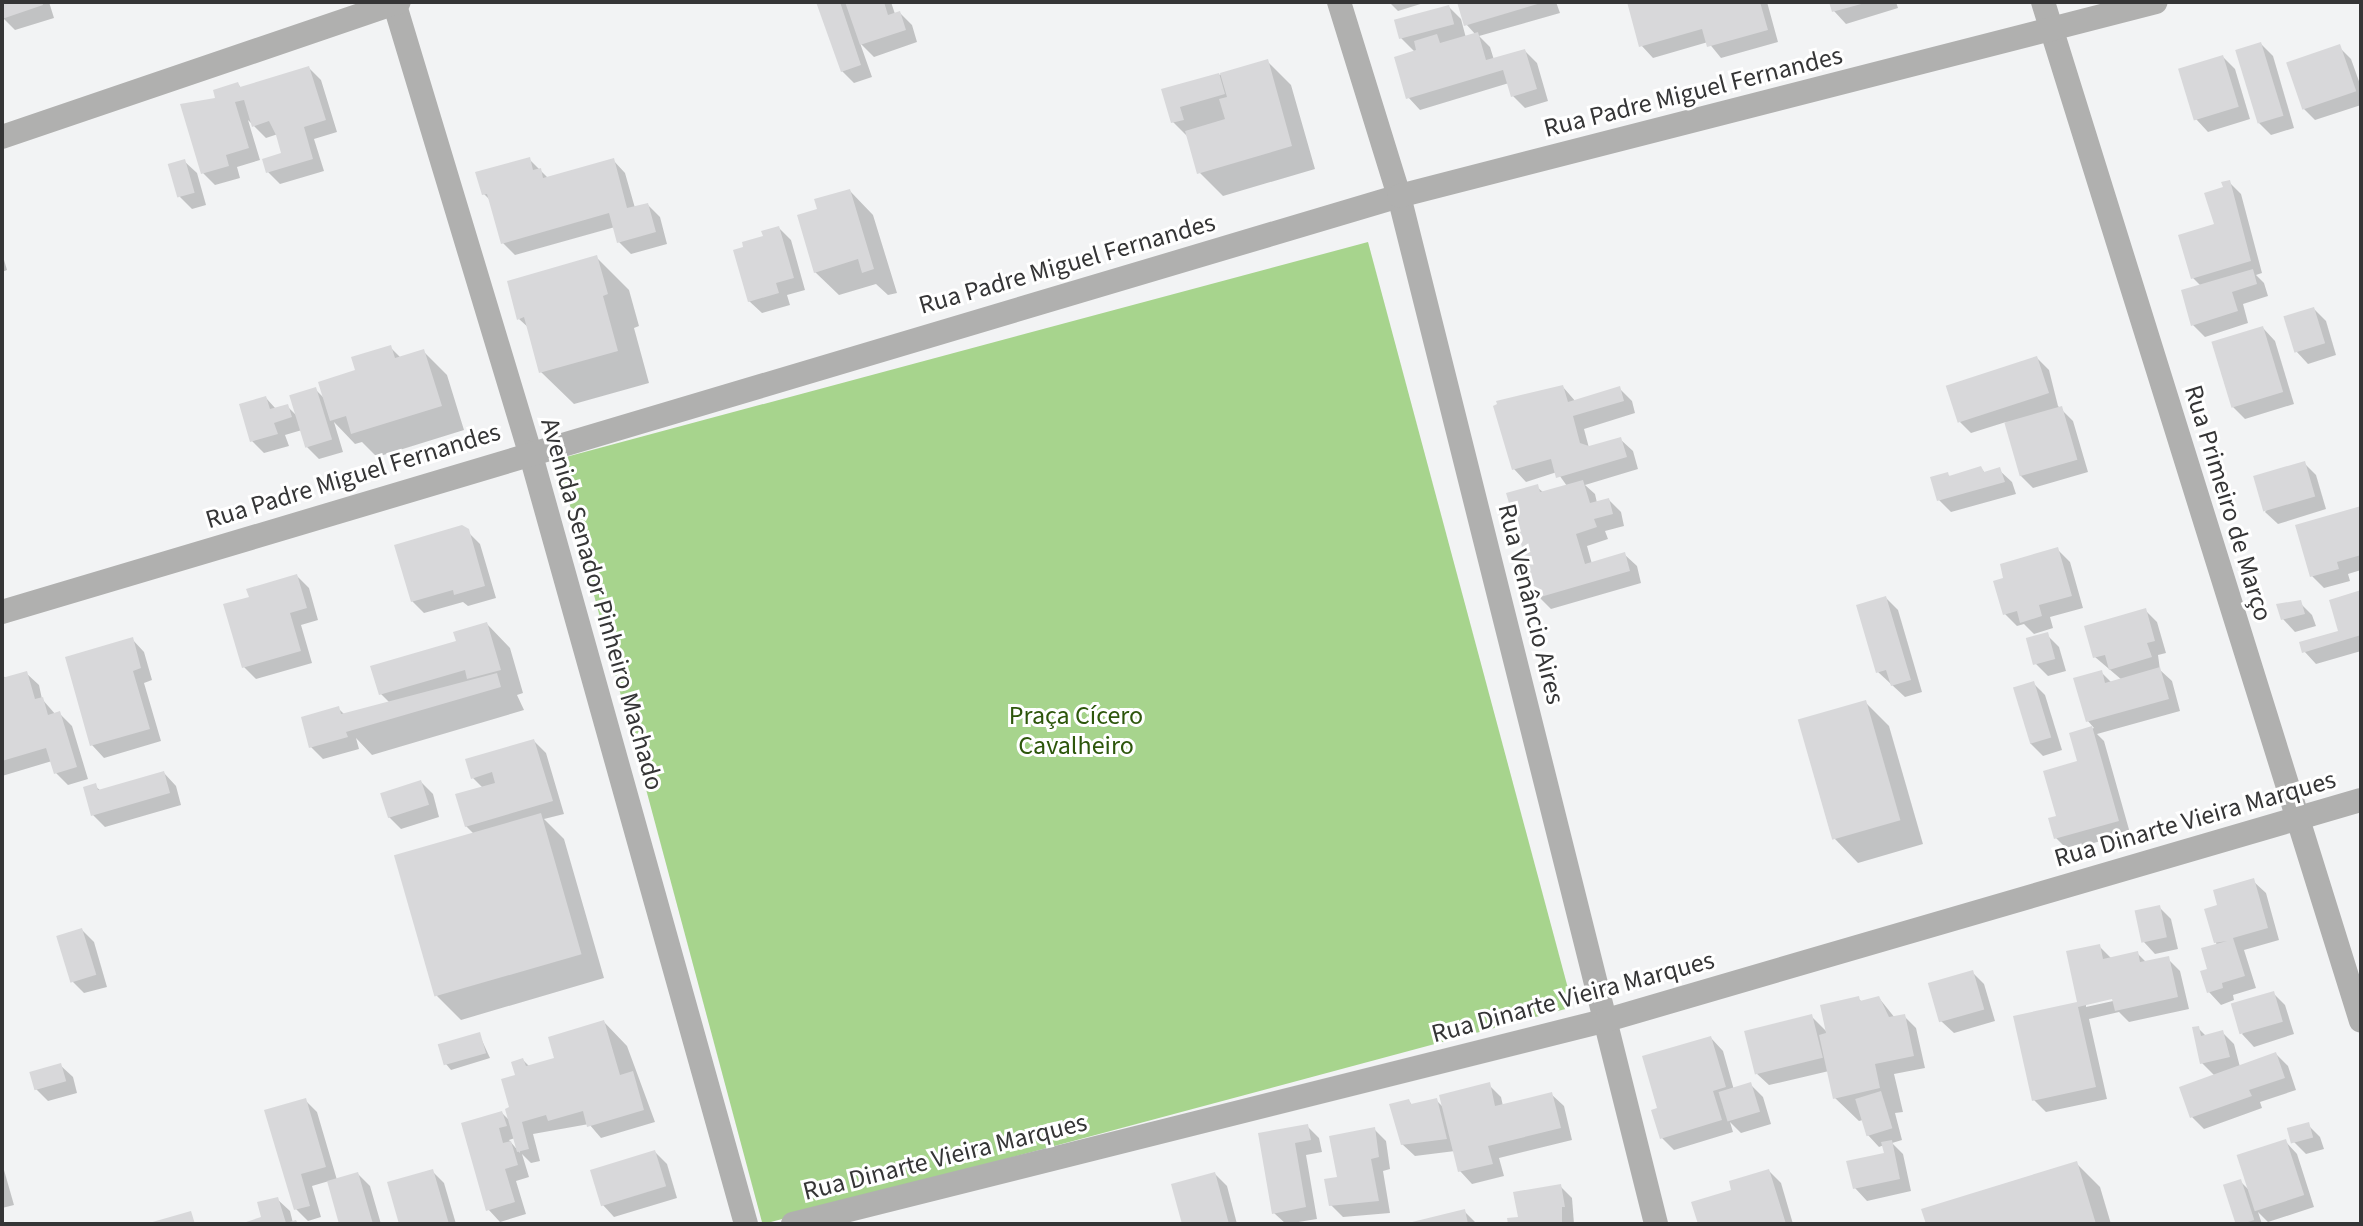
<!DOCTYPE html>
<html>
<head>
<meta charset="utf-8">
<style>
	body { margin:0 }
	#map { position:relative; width:2363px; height:1226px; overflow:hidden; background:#f2f3f4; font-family:"Source Sans 3",sans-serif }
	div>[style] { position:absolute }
	.green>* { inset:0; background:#a7d48d; transform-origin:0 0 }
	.shadow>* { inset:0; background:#0003 }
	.building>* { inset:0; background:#d8d8da; transform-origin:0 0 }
	.minor>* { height:24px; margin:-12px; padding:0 12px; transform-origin:12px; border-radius:12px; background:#b0b0af }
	span { translate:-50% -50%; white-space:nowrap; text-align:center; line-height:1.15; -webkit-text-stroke:6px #fff; paint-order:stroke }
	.street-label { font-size:26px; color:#353536 }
	.park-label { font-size:26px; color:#2d560b }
	.frame { position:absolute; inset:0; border:4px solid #353536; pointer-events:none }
</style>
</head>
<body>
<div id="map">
	<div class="green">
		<div style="left:1368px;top:242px;width:792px;height:839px;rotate:75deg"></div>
	</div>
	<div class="shadow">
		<div style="clip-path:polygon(2px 2px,49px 2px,54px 18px,15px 30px,3px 18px)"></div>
		<div style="clip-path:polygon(819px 2px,891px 2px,895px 14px,900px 13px,912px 25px,917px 42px,874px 57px,860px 43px,872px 77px,854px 83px,842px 71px)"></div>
		<div style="clip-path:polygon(1389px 2px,1427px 2px,1398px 11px)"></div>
		<div style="clip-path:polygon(1459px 2px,1556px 2px,1560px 13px,1479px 36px,1490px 47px,1494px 60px,1525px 51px,1537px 63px,1548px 101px,1525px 108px,1513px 96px,1509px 83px,1420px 110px,1408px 97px,1416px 53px,1401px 38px,1449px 7px,1461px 19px,1466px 38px,1476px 35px,1466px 24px)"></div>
		<div style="clip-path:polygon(1629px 2px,1767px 2px,1778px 42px,1721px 58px,1708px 42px,1653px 58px,1641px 45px)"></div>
		<div style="clip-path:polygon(1831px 2px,1896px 2px,1898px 8px,1846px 24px,1834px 11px)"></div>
		<div style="clip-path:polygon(2261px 44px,2273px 56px,2294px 128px,2271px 135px,2259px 123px)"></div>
		<div style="clip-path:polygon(2339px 47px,2351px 59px,2361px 87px,2361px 105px,2315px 120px,2303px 108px)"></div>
		<div style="clip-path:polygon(2223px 57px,2235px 69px,2250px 119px,2208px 132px,2196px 119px)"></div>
		<div style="clip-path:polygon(1267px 61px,1291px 85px,1315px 169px,1223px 196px,1199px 172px,1189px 138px,1173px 122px,1164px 91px)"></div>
		<div style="clip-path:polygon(309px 68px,321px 80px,337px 132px,314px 139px,324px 171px,280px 184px,268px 172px,284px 154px,278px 134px,266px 138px,248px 120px,260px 160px,237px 167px,240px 178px,215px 185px,203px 173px,217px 100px,238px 84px,242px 89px)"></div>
		<div style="clip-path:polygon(529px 159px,549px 179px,613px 160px,625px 173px,635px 208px,648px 205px,660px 217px,667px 244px,631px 254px,619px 242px,615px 227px,515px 255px,503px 243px,492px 202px,484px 194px)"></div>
		<div style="clip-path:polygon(184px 161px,197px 173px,206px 205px,192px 209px,180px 197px)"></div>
		<div style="clip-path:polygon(2229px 182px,2241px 194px,2262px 273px,2256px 275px,2264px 283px,2268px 296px,2243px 304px,2248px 323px,2205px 337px,2192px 324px,2201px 286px,2193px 278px,2216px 225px)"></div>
		<div style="clip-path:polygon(850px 191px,873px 215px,897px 293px,888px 295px,876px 284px,839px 295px,815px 272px,820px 210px)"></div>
		<div style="clip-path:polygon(779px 228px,791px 240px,805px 290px,787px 295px,790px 305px,762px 313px,749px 301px,765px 237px)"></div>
		<div style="clip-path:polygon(2px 253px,7px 270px,2px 272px)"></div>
		<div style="clip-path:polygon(597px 258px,629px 290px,639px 326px,634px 328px,649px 383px,574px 404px,541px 372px,530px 329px,519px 319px)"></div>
		<div style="clip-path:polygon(2314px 309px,2326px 321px,2336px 355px,2308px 364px,2296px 351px)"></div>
		<div style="clip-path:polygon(2263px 328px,2275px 341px,2294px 404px,2245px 419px,2233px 407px)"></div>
		<div style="clip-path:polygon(390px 347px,401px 358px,423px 351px,447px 375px,464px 430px,377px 457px,362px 442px,355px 444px,334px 422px,343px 452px,319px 459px,307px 447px,302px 430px,285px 435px,289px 446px,264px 453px,252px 441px,266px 398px,276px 409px,287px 406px,297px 416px,315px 389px,325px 399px)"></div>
		<div style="clip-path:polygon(2037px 358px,2049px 370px,2058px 406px,2073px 421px,2088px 472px,2033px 488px,2021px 476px,2006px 422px,1971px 433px,1959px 421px)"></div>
		<div style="clip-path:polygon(1563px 387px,1576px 402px,1620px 389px,1632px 401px,1635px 413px,1584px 429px,1589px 448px,1620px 439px,1633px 451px,1638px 469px,1585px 485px,1595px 494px,1597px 503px,1609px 500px,1621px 512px,1624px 526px,1605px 531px,1608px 539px,1587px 546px,1592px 564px,1624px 554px,1637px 566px,1641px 583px,1551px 609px,1539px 597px,1537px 487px,1544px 493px,1567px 486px,1557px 472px,1526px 482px,1514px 469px)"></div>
		<div style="clip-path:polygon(2304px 463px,2316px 475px,2326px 509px,2278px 524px,2265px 512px)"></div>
		<div style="clip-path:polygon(1981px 468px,1986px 474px,1999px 470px,2012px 482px,2016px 494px,1951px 512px,1939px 500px,1947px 474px,1951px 477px)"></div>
		<div style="clip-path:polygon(2361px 508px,2361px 570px,2348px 574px,2350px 581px,2324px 588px,2312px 576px)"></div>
		<div style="clip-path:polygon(467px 531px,480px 544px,496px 598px,468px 606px,463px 602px,424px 613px,412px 601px)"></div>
		<div style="clip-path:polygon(2058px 550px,2070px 562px,2083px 608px,2050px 617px,2053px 628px,2034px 634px,2024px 624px,2017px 626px,2005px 614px)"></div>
		<div style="clip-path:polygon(297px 576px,309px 588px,318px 620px,301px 625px,312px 663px,256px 679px,244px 667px)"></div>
		<div style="clip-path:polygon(2361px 593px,2361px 651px,2316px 664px,2304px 651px,2341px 633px)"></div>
		<div style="clip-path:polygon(1886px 598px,1898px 610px,1922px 692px,1905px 697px,1878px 672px)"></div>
		<div style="clip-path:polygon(2300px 603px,2312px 615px,2316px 626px,2295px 632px,2283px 619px)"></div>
		<div style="clip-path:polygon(2145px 610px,2157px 622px,2166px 653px,2158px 655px,2160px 670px,2172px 681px,2180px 711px,2097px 734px,2104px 741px,2130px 833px,2068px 850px,2056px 838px,2058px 818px,2080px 763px,2072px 735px,2094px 728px,2088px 721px,2101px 672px,2112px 683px,2122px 680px,2095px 657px)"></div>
		<div style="clip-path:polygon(487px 624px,510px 648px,523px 693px,517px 695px,524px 710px,372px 755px,356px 738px,359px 749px,323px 759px,311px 747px,339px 709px,345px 715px,389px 702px,381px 694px)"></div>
		<div style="clip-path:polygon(2047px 635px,2059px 647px,2066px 671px,2048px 676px,2036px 664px)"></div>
		<div style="clip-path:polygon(132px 639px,144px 652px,152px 680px,144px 683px,161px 741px,104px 758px,92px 745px)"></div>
		<div style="clip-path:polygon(26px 673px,39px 685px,42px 699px,56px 715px,60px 714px,72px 726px,88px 779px,68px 785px,56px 773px,52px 761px,2px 776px,2px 674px,6px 679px)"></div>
		<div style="clip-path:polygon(2033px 683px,2045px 695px,2062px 750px,2043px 756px,2030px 743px)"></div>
		<div style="clip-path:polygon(1865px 702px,1889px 726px,1923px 844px,1858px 863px,1835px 839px)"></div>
		<div style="clip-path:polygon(534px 741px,546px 753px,564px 814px,544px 819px,564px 839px,604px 978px,461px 1020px,437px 996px,475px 835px,466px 826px,483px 788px,473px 778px)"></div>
		<div style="clip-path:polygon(164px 773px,176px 786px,181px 805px,105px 827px,93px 815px,95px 786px,101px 791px)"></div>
		<div style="clip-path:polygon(421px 782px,433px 794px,439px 817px,401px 829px,389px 817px)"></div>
		<div style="clip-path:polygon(2253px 881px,2266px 893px,2279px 940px,2244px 950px,2256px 988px,2233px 995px,2234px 1000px,2221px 1005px,2209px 992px,2217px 946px,2207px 910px,2220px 907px)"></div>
		<div style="clip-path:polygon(2159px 907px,2171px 919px,2178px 949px,2155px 954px,2143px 941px)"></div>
		<div style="clip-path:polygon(82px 930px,94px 942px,107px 987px,84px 993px,72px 981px)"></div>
		<div style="clip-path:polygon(evenodd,2099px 946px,2112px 959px,2137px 953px,2147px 963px,2168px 959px,2180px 971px,2189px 1009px,2129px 1022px,2119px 1012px,2089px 1019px,2107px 1099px,2046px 1112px,2034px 1100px,2079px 1003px,2099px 946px,2122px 995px,2122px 999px,2086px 1007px,2086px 1003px,2122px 995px)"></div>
		<div style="clip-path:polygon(1972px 972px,1984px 984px,1995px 1021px,1954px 1033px,1941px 1021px)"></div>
		<div style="clip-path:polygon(2273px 993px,2285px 1005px,2294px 1034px,2254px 1047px,2242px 1034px)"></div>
		<div style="clip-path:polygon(1858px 998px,1862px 1002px,1879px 998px,1895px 1018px,1904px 1016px,1916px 1028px,1925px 1068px,1894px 1074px,1903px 1112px,1895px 1113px,1902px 1140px,1892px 1143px,1903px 1154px,1911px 1191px,1867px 1201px,1855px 1188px,1886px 1154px,1884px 1145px,1879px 1147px,1867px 1134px,1863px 1120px,1859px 1121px,1835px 1098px,1829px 1071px,1769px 1085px,1756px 1073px,1811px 1016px,1827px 1032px)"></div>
		<div style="clip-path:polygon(evenodd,604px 1022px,627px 1046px,655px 1122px,601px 1138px,589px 1124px,533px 1134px,540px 1161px,531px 1163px,522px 1154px,529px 1177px,516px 1181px,526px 1214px,500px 1222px,488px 1209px,464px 1125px,502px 1113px,511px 1122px,523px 1060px,530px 1067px,557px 1060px,604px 1022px,515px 1138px,520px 1153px,509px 1140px,515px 1138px)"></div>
		<div style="clip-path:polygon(2198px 1028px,2206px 1036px,2222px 1032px,2234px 1044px,2240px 1067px,2276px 1054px,2288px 1066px,2296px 1090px,2260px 1102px,2262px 1108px,2204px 1129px,2192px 1117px,2215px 1076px,2202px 1063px)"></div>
		<div style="clip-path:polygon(479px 1034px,490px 1058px,451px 1070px,446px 1064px)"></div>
		<div style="clip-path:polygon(1711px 1038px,1723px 1051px,1734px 1090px,1751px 1085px,1763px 1097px,1771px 1124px,1741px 1133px,1730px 1122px,1733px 1132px,1674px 1150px,1662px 1138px,1660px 1109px)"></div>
		<div style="clip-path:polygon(60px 1065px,73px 1077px,77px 1093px,48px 1101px,36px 1089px)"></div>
		<div style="clip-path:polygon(1489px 1085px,1501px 1097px,1503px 1106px,1551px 1094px,1564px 1106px,1572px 1140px,1499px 1158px,1504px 1176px,1472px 1184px,1460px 1171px,1455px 1151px,1415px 1156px,1402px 1144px,1409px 1101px,1413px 1106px,1436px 1100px,1444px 1108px)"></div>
		<div style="clip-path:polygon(305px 1100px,317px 1112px,337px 1180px,358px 1174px,370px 1186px,381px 1224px,341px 1224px,329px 1181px,312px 1186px,321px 1217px,308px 1221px,296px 1209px)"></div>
		<div style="clip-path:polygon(2308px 1125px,2320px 1137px,2324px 1149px,2306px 1154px,2294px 1142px)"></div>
		<div style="clip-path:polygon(1307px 1126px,1319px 1138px,1322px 1152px,1306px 1155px,1317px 1219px,1286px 1224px,1274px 1213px,1260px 1135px)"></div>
		<div style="clip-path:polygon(1374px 1129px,1386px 1141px,1390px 1169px,1383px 1171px,1390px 1213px,1343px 1217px,1331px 1205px,1339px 1179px)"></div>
		<div style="clip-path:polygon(2285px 1141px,2297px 1154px,2314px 1207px,2268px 1222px,2258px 1212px,2262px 1224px,2237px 1224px,2225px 1186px,2240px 1181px,2250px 1191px)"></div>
		<div style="clip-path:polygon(655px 1152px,667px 1164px,677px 1198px,614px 1217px,602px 1204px)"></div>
		<div style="clip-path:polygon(2px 1163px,14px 1205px,2px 1208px)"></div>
		<div style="clip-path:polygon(2076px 1163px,2100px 1187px,2111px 1224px,1928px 1224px)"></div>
		<div style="clip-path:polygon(432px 1171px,444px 1183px,456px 1224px,401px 1224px)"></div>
		<div style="clip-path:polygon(1769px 1171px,1781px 1183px,1793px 1224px,1700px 1224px,1734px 1191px)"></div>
		<div style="clip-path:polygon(1215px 1174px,1227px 1186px,1237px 1224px,1184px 1224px)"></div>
		<div style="clip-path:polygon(1560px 1186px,1572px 1198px,1574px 1224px,1510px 1224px)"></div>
		<div style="clip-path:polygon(277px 1199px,290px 1211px,293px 1223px,298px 1224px,248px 1224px,263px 1218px)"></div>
		<div style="clip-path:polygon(1464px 1211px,1477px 1224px,1412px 1224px)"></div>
	</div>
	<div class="building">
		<div style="clip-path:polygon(2px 2px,42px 2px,43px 5px,2px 19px)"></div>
		<div style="clip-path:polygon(816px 2px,840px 2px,861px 65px,841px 72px)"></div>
		<div style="clip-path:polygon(845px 2px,884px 2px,888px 15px,900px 11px,906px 30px,860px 45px)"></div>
		<div style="clip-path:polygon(1457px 2px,1541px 2px,1541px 3px,1464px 26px)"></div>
		<div style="clip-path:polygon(1627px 2px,1760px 2px,1768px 30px,1707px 47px,1702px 29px,1639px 47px)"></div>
		<div style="clip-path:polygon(1829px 2px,1865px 2px,1865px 3px,1832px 12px)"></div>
		<div style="left:1449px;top:5px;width:20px;height:57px;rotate:75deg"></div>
		<div style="clip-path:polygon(1478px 32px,1486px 60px,1525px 49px,1537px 89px,1511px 97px,1503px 70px,1406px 99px,1394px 57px,1416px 50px,1414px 41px,1437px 34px,1440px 43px)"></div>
		<div style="left:2261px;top:42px;width:77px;height:27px;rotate:73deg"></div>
		<div style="left:2340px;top:44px;width:50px;height:57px;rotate:71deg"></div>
		<div style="left:2223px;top:55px;width:54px;height:47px;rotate:73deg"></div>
		<div style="clip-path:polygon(1268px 59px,1292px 146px,1197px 174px,1185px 131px,1225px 119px,1219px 99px,1227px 97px,1220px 73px)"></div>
		<div style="clip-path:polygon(309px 66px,326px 120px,304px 127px,313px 159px,266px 173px,262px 159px,281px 153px,276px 135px,269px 121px,252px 127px,244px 100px,235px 102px,249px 148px,226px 155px,229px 166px,201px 174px,180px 104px,215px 98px,213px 90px,238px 82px,240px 87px)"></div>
		<div style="clip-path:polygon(1219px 73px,1225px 94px,1180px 107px,1184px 120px,1171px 123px,1161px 89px)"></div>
		<div style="clip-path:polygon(530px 157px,533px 170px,541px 168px,543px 178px,614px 158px,627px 208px,648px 203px,656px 232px,617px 243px,609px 213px,501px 244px,487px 194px,482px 195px,475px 172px)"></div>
		<div style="left:185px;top:159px;width:35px;height:18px;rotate:74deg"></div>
		<div style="clip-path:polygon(2230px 180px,2251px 261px,2191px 279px,2178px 235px,2214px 224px,2204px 193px,2223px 187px,2221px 182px)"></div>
		<div style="clip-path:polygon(850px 189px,874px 269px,862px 273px,858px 259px,814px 273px,797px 215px,817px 209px,814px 199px)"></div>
		<div style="clip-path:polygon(779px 226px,794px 278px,776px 283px,779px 293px,748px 302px,733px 250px,743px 247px,742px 242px,763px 236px,761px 231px)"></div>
		<div style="clip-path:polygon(597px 255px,608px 294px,603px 296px,618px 351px,539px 373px,524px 317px,517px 320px,507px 281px)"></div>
		<div style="clip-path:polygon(2253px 269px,2257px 284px,2232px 292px,2238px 311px,2191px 326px,2181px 290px)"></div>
		<div style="left:2314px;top:307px;width:38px;height:32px;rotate:73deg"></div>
		<div style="left:2263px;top:326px;width:69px;height:54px;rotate:73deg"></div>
		<div style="clip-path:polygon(391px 345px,395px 358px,424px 349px,442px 406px,351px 434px,346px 416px,330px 421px,318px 382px,355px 370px,351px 357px)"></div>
		<div style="left:2037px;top:356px;width:39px;height:96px;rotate:72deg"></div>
		<div style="clip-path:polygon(1563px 385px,1568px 402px,1620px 386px,1624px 401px,1573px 416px,1580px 443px,1589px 446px,1621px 437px,1627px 457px,1556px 478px,1551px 459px,1512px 470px,1493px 406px,1497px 404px,1496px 401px)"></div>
		<div style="left:316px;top:387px;width:55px;height:28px;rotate:73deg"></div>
		<div style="clip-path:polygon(266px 396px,270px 409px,288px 404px,292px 417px,274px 423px,278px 434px,250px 442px,239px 404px)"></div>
		<div style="left:2062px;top:406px;width:56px;height:60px;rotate:74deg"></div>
		<div style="left:2305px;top:461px;width:37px;height:54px;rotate:74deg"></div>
		<div style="clip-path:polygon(1981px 466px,1984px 472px,2000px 467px,2005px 482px,1937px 501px,1930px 477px,1948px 472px,1949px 476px)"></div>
		<div style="clip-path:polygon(1583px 480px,1590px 503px,1609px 498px,1613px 514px,1594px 519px,1597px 527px,1576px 534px,1585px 564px,1625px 552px,1630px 571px,1537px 598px,1506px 493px,1538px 484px,1540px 492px)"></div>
		<div style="clip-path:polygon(2361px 506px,2361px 555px,2337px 562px,2339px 569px,2310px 577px,2295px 525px)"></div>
		<div style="clip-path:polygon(462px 525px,469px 529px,485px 586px,454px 595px,453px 590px,411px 602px,394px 545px)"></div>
		<div style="clip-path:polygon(2058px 547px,2072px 596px,2039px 605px,2042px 616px,2020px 623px,2017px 611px,2003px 615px,1993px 581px,2003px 578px,2000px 564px)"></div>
		<div style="clip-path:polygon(297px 574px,307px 608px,290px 613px,301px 651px,242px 668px,223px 604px,249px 597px,246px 589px)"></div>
		<div style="clip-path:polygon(2361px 590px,2361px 635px,2302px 653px,2299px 642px,2338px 631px,2329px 600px)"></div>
		<div style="clip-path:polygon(1886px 596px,1911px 680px,1891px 686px,1886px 670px,1876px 673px,1856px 605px)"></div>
		<div style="clip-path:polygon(2301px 600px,2305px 614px,2281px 620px,2276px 604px)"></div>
		<div style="clip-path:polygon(2146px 608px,2155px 641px,2147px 643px,2152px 657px,2109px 670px,2105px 655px,2093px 658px,2084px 626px)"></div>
		<div style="clip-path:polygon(487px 622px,501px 670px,467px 679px,465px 670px,379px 695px,370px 666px,456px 641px,453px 632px)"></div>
		<div style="left:2048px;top:632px;width:28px;height:23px;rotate:75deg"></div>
		<div style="clip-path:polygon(133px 637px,141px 668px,133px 671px,150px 729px,90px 746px,65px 657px)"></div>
		<div style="clip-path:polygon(2160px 667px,2169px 699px,2086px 722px,2073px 678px,2102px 670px,2105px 683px)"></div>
		<div style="clip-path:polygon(27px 671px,35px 699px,43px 697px,48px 715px,60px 711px,77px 767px,54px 774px,46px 748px,2px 761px,2px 678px)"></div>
		<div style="clip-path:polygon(497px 673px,501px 687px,346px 732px,348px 737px,309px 748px,301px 717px,339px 706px,341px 714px)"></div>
		<div style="left:2034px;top:681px;width:59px;height:22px;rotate:73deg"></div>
		<div style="left:1866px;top:700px;width:125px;height:71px;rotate:74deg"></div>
		<div style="clip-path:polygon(2092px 726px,2119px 821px,2054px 839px,2048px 818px,2056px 816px,2043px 771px,2077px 761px,2069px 733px)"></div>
		<div style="clip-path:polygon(534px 739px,553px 801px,465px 827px,455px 794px,495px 783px,492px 772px,471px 779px,465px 759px)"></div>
		<div style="clip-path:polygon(164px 771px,170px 793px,91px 816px,83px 787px,96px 783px,98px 790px)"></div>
		<div style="left:421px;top:780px;width:26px;height:43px;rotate:72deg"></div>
		<div style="left:541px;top:813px;width:147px;height:153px;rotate:74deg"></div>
		<div style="clip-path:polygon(2254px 878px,2268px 928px,2233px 938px,2245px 976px,2222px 983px,2223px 988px,2207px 993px,2200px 971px,2207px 969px,2201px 948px,2227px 941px,2214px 943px,2204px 909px,2217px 905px,2213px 890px)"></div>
		<div style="left:2160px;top:905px;width:33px;height:26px;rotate:78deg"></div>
		<div style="left:82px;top:928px;width:49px;height:27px;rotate:73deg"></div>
		<div style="clip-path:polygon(2100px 944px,2103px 959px,2138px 951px,2140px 962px,2169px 956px,2178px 997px,2115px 1011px,2112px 999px,2078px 1007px,2096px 1087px,2032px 1101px,2013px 1016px,2077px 1002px,2066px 951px)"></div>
		<div style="left:1973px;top:970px;width:41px;height:47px;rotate:74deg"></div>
		<div style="left:2274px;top:991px;width:32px;height:45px;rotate:74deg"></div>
		<div style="clip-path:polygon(1859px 996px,1860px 1001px,1879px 996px,1889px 1017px,1905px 1014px,1914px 1056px,1875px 1064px,1880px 1088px,1833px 1099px,1819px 1035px,1826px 1033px,1820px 1005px)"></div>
		<div style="left:1812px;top:1014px;width:45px;height:70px;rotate:76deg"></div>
		<div style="clip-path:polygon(604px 1020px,620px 1075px,633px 1071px,644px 1110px,587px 1127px,583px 1111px,548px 1121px,546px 1115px,522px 1122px,529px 1149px,517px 1152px,505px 1109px,509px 1107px,501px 1079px,515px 1075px,511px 1062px,523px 1058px,526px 1066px,554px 1058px,548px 1037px)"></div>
		<div style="clip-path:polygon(2199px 1026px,2201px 1036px,2223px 1030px,2230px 1057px,2200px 1064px,2192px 1027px)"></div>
		<div style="left:480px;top:1032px;width:22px;height:44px;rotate:74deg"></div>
		<div style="clip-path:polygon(1711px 1036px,1726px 1087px,1713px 1091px,1722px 1120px,1660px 1139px,1651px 1110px,1657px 1108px,1642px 1056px)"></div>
		<div style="clip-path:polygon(2276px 1052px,2285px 1078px,2249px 1090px,2252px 1096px,2190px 1118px,2179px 1087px)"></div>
		<div style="left:61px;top:1063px;width:19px;height:33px;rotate:74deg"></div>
		<div style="clip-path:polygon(1490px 1082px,1495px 1106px,1552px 1092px,1561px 1128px,1488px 1146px,1493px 1164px,1458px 1172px,1439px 1095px)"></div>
		<div style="left:1751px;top:1082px;width:31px;height:34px;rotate:73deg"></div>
		<div style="left:1881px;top:1091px;width:39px;height:27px;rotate:73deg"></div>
		<div style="clip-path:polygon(306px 1098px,326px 1167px,301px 1174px,310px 1206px,294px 1210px,264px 1110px)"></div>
		<div style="clip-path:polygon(1437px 1098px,1447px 1139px,1401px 1145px,1389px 1104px,1409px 1099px,1411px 1104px)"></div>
		<div style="clip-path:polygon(502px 1111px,507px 1126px,499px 1128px,503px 1143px,511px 1141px,518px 1165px,505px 1169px,515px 1202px,486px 1211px,461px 1123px)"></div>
		<div style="left:2309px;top:1122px;width:16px;height:23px;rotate:75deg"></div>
		<div style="clip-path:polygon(1308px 1124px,1311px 1140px,1295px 1143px,1306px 1207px,1272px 1214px,1258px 1133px)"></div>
		<div style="clip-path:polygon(1375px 1127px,1379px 1157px,1371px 1159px,1379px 1201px,1329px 1206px,1324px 1179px,1337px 1177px,1329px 1136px)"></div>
		<div style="left:2286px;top:1139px;width:59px;height:52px;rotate:72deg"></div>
		<div style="clip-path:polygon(1892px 1140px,1900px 1179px,1853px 1189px,1846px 1161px,1884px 1153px,1881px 1142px)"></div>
		<div style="left:655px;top:1150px;width:38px;height:68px;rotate:73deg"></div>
		<div style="clip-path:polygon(2077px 1161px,2096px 1224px,1926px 1224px,1921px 1209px)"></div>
		<div style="clip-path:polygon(433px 1169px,449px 1224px,399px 1224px,387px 1182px)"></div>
		<div style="clip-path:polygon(1769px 1169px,1786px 1224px,1698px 1224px,1691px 1202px,1731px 1190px,1729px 1181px)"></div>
		<div style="clip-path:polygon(358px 1172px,373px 1224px,339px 1224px,327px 1181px)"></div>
		<div style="clip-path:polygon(1215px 1172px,1229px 1224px,1182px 1224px,1171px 1184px)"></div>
		<div style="left:2241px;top:1179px;width:43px;height:19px;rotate:72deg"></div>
		<div style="clip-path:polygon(1561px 1184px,1565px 1207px,1562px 1207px,1562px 1224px,1508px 1224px,1507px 1218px,1518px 1217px,1513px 1192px)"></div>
		<div style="clip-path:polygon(278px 1197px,286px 1223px,296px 1220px,298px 1224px,240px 1224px,261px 1217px,257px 1202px)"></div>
		<div style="clip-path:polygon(1465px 1209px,1468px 1224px,1408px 1224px,1408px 1223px)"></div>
		<div style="clip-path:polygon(191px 1211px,195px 1224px,150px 1224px,149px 1223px)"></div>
	</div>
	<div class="minor">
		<div style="left:394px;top:2px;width:470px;rotate:73.2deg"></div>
		<div style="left:530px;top:452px;width:802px;rotate:74.37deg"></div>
		<div style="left:1339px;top:2px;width:203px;rotate:72.8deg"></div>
		<div style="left:1399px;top:196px;width:1060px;rotate:75.96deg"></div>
		<div style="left:2043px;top:2px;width:1067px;rotate:72.67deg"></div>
		<div style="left:2px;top:137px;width:419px;rotate:-18.8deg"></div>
		<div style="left:2px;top:612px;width:1458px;rotate:-16.58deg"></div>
		<div style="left:1399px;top:196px;width:781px;rotate:-14.37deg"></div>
		<div style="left:793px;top:1224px;width:839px;rotate:-14.07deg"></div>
		<div style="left:1607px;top:1020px;width:785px;rotate:-16.27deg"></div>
	</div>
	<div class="street-label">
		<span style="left:1693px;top:92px;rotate:-14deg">Rua Padre Miguel Fernandes</span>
		<span style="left:1067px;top:264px;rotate:-16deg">Rua Padre Miguel Fernandes</span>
		<span style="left:353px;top:476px;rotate:-17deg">Rua Padre Miguel Fernandes</span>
		<span style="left:2228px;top:503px;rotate:73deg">Rua Primeiro de Março</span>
		<span style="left:602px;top:604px;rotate:74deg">Avenida Senador Pinheiro Machado</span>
		<span style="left:1531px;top:604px;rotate:76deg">Rua Venâncio Aires</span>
		<span style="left:2195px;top:819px;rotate:-16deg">Rua Dinarte Vieira Marques</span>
		<span style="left:1573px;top:997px;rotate:-15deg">Rua Dinarte Vieira Marques</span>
		<span style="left:945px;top:1157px;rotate:-14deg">Rua Dinarte Vieira Marques</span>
	</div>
	<div class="park-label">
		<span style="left:1076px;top:731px">Praça Cícero<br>Cavalheiro</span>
	</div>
	<div class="frame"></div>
</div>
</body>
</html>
